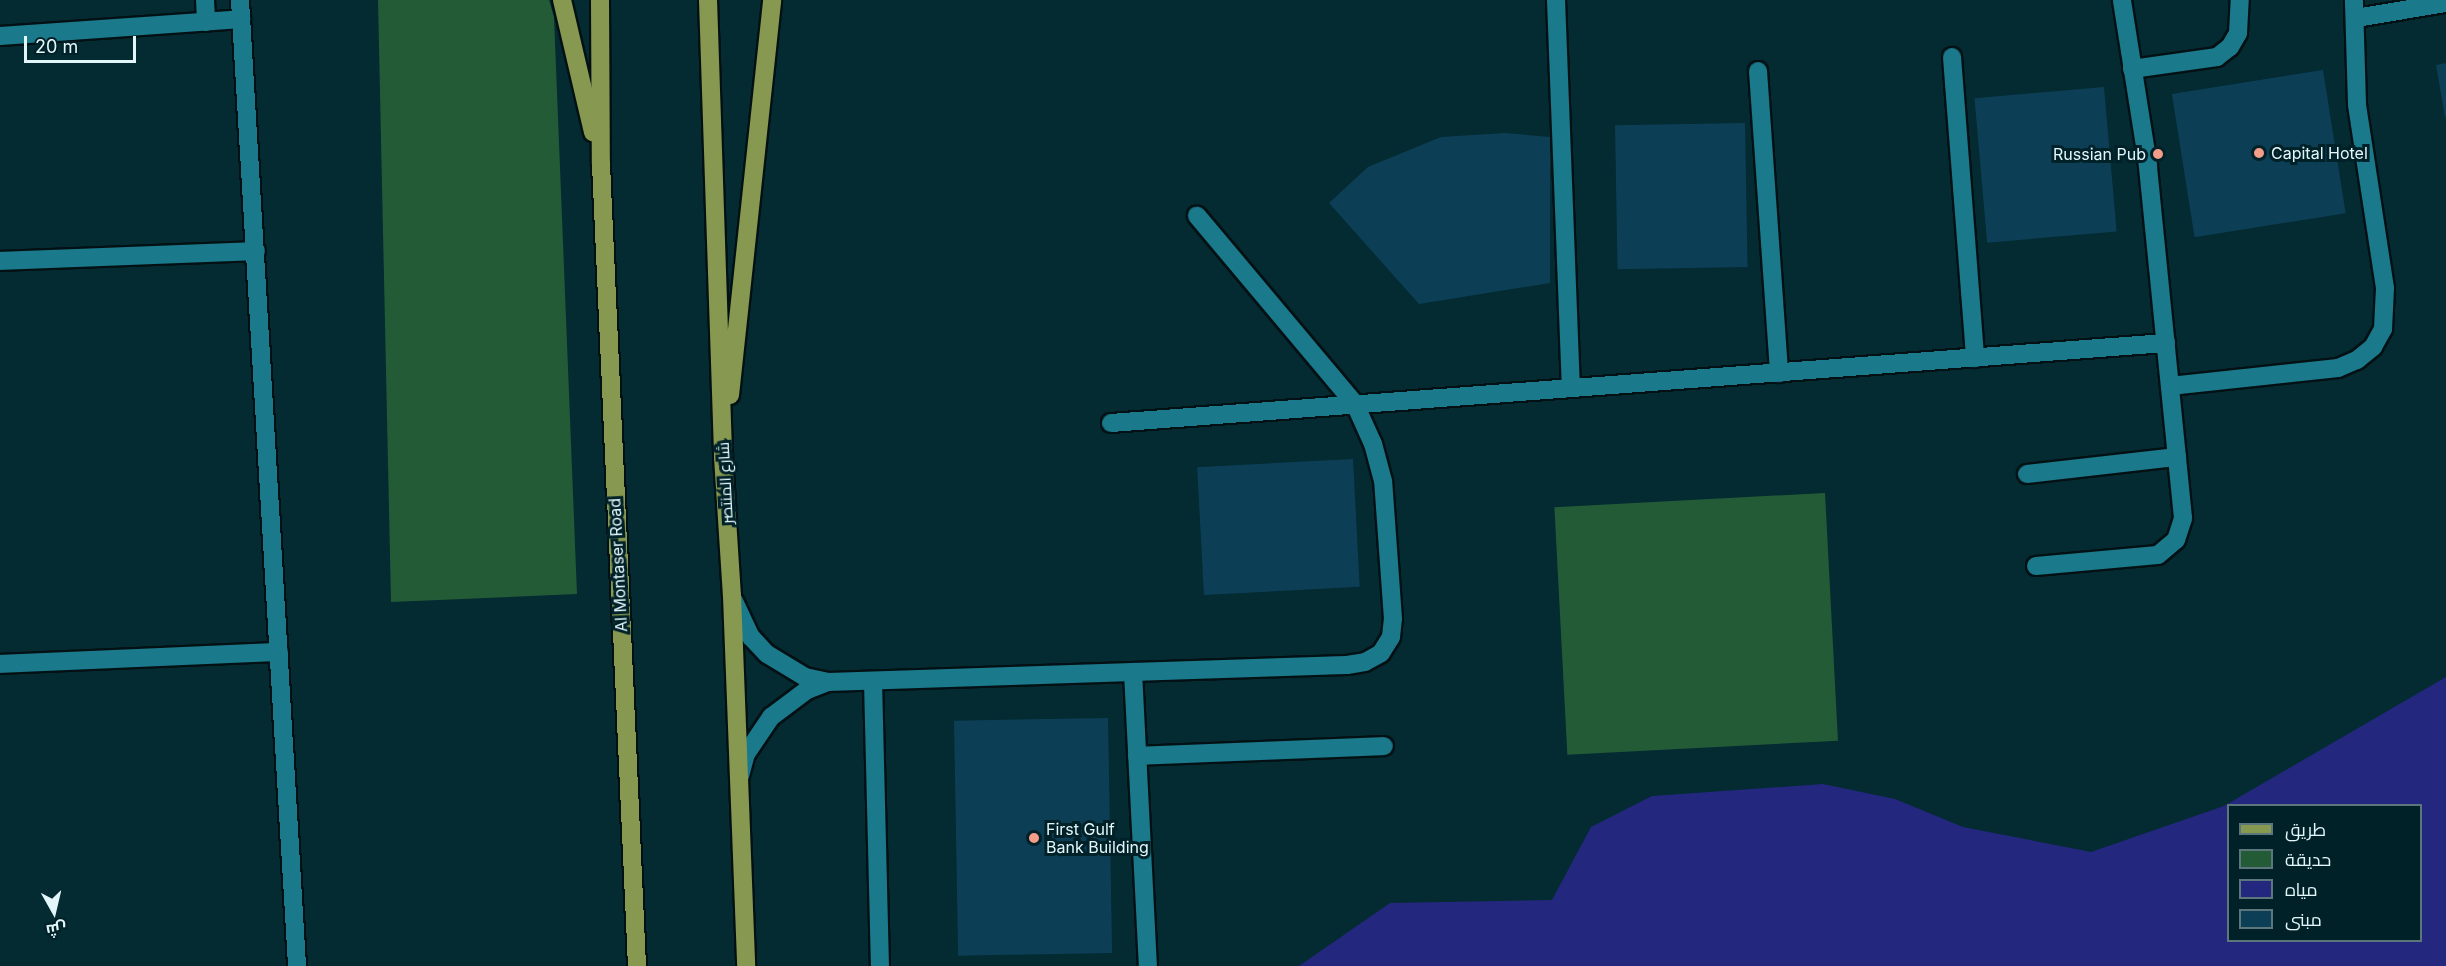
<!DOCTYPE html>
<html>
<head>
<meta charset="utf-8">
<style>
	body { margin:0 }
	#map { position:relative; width:2446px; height:966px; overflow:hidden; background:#042a32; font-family:Inter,Cairo,sans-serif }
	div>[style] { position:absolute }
	.green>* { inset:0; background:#235b37; transform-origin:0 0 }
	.water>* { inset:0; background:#23287e }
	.building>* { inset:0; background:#0c3f56; transform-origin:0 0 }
	.roads { filter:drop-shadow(2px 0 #041114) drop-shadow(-2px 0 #041114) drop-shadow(0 2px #041114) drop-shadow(0 -2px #041114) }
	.lane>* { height:18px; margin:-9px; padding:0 9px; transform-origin:9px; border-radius:9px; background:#1a798a }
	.street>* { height:18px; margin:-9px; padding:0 9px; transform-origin:9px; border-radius:9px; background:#1a798a }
	.primary>* { height:18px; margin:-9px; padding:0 9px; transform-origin:9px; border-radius:9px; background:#879951 }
	.dots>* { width:16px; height:16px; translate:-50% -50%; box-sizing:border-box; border:3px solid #002128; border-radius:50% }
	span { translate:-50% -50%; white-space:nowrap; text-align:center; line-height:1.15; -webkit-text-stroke:6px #002128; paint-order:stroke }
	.poi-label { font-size:16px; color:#e3f7fb }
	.left { translate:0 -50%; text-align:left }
	.right { translate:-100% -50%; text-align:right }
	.street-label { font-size:16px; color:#e3f7fb }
	.legend { position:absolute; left:2227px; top:804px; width:195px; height:138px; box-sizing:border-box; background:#002128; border:2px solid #5b777c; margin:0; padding:8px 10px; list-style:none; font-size:18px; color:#e3f7fb }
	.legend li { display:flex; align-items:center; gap:12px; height:30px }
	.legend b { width:30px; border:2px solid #5b777c }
	.north { position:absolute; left:24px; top:882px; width:60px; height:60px; -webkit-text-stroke:4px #002128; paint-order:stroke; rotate:172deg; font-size:16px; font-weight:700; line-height:24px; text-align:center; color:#e3f7fb }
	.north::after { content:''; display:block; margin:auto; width:21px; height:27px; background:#e3f7fb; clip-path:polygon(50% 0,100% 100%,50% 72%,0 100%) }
	.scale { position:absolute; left:24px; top:36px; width:112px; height:27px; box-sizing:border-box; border:3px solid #e3f7fb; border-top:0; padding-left:8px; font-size:18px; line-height:21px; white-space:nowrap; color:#e3f7fb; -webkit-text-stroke:4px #002128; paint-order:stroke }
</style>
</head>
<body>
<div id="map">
	<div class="green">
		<div style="clip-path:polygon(378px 0,549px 0,554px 17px,577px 594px,391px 602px)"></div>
		<div style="left:1825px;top:493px;width:248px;height:271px;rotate:87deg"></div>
	</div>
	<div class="water">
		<div style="clip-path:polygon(evenodd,2446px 677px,2446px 966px,1299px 966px,1390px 903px,1552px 900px,1591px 827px,1652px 796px,1823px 784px,1895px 799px,1963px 827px,2091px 852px,2224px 806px,2446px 677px,2228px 806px,2420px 806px,2420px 940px,2228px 940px,2228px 806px)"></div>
	</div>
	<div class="building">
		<div style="clip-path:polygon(2446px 63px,2446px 117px,2445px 117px,2436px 65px)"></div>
		<div style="left:2323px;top:70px;width:145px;height:153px;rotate:81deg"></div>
		<div style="left:2104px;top:87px;width:145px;height:130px;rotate:85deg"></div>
		<div style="left:1745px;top:123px;width:144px;height:130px;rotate:89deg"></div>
		<div style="clip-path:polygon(1505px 133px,1550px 137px,1550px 283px,1419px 304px,1329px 203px,1368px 167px,1441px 137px)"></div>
		<div style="left:1353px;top:459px;width:128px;height:156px;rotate:87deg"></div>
		<div style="left:1108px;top:718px;width:235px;height:154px;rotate:89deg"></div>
	</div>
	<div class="roads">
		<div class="lane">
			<div style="left:205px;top:0;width:22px;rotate:87deg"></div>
			<div style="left:1556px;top:0;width:388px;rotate:87.8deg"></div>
			<div style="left:2356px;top:18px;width:91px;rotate:-9.5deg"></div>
			<div style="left:0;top:36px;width:242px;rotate:-4deg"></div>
			<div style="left:1952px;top:57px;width:302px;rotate:85.6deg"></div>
			<div style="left:2132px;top:69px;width:86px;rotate:-8deg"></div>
			<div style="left:2217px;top:57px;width:16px;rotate:-38deg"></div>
			<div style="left:2230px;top:47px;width:16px;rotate:-60deg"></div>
			<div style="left:2238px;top:33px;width:33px;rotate:-87deg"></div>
			<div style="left:1758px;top:71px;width:303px;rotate:86deg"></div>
			<div style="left:0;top:261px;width:256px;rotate:-2.2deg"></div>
			<div style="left:2170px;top:386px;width:169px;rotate:-6.1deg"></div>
			<div style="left:2338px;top:368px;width:21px;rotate:-23deg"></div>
			<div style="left:2357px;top:360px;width:21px;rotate:-39deg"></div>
			<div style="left:2373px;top:347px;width:21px;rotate:-61deg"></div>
			<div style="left:2383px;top:329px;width:41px;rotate:-87.2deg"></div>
			<div style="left:2385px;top:288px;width:186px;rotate:-98.7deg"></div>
			<div style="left:2357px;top:104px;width:104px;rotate:-91.7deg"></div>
			<div style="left:1111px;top:423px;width:1058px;rotate:-4.34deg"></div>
			<div style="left:2027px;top:474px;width:151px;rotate:-6.5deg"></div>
			<div style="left:2036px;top:566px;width:122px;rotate:-5.2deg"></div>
			<div style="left:2158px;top:555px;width:23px;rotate:-40deg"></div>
			<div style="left:2176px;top:540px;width:23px;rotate:-72deg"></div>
			<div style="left:2183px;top:518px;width:355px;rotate:-95.7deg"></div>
			<div style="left:2148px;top:165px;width:167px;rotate:-99deg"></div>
			<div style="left:734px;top:601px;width:40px;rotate:65deg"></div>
			<div style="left:751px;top:637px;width:23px;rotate:47deg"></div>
			<div style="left:767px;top:654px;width:44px;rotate:31.2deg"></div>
			<div style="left:805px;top:677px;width:24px;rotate:12deg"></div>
			<div style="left:828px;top:682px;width:519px;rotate:-1.88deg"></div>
			<div style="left:1347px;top:665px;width:18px;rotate:-9deg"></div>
			<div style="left:1365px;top:662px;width:18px;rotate:-29deg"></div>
			<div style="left:1381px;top:653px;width:19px;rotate:-58deg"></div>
			<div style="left:1391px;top:637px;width:18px;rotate:-84deg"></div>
			<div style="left:1393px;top:619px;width:138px;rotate:-94.1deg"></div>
			<div style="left:1383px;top:481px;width:38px;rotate:-105deg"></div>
			<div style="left:1373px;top:444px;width:44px;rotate:-114.2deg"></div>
			<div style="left:1355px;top:404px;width:246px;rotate:-130deg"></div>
			<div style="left:1133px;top:672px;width:294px;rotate:87.1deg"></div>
			<div style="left:873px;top:681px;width:285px;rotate:88.6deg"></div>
			<div style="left:1137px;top:756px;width:247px;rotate:-2.3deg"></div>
			<div style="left:740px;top:776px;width:23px;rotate:-75deg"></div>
			<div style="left:746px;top:754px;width:45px;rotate:-56deg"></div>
			<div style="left:771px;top:717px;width:45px;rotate:-36.9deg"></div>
			<div style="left:807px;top:690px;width:22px;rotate:-21deg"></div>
		</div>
		<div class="street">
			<div style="left:240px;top:0;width:968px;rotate:86.62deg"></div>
			<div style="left:0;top:664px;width:279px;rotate:-2.5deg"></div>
		</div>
		<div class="primary">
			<div style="left:562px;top:0;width:136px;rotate:76.8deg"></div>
			<div style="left:600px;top:0;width:164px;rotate:89.7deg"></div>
			<div style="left:601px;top:164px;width:803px;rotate:87.43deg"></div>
			<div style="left:708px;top:0;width:457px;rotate:88.1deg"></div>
			<div style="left:723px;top:457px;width:139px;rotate:86.3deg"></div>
			<div style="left:732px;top:596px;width:370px;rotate:87.8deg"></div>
			<div style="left:730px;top:395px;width:397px;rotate:-83.9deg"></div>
		</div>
	</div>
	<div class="dots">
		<div style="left:2259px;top:153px;background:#f49e8a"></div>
		<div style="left:2158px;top:154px;background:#f49e8a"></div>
		<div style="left:1034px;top:838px;background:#f49e8a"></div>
	</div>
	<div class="poi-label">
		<span class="left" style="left:2271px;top:153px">Capital Hotel</span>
		<span class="right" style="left:2146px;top:154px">Russian Pub</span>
		<span class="left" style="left:1046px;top:838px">First Gulf<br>Bank Building</span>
	</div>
	<div class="street-label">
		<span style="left:725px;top:483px;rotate:-93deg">شارع المنتصر</span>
		<span style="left:618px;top:565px;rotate:-93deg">Al Montaser Road</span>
	</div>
	<ul class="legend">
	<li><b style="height:8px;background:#879951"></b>طريق</li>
	<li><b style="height:16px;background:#235b37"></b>حديقة</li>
	<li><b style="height:16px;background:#23287e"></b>مياه</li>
	<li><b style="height:16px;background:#0c3f56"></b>مبنى</li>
	</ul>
	<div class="north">ش</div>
	<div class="scale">20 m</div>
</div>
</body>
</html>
